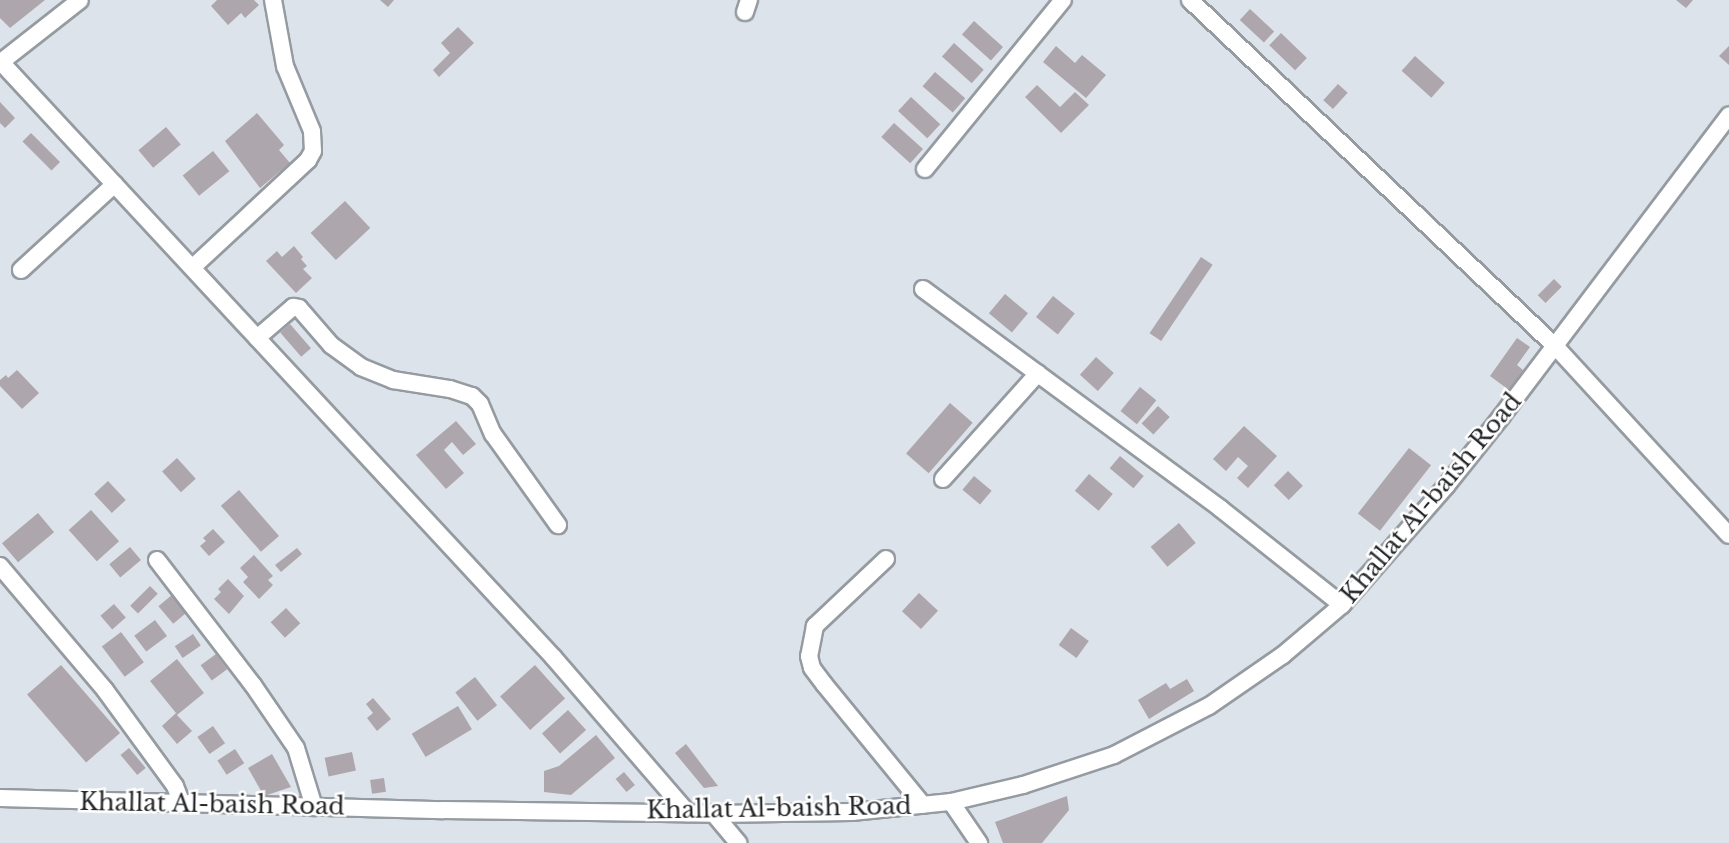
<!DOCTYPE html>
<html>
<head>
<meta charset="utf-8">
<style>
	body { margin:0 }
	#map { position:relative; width:1729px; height:843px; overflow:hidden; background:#dde3ea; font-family:"Libre Baskerville",serif }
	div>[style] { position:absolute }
	.building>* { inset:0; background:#ada6ac; transform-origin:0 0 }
	.roads { filter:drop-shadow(2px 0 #959ba1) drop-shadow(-2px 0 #959ba1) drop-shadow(0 2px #959ba1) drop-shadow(0 -2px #959ba1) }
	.minor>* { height:16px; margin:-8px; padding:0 8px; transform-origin:8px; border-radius:8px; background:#fff }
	span { translate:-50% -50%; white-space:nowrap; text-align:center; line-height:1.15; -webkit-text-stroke:5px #fff; paint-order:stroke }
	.street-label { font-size:24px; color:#242628 }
</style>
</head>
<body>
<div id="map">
	<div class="building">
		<div style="clip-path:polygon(0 0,45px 0,10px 28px,0 18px)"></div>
		<div style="clip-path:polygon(217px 0,254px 0,259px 5px,245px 18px,241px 13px,228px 25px,211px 6px)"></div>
		<div style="clip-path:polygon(380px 0,394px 0,388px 7px)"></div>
		<div style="clip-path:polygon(1676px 0,1693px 0,1686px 8px)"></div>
		<div style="left:1250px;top:9px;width:33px;height:15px;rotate:43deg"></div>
		<div style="left:974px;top:21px;width:39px;height:18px;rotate:42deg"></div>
		<div style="clip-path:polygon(458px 27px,474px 43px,439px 77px,433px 70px,450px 53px,441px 43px)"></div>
		<div style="left:1281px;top:33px;width:36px;height:17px;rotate:44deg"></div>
		<div style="left:954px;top:43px;width:40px;height:18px;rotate:42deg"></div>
		<div style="clip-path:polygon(1056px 46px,1075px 63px,1082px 55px,1106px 75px,1086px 98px,1043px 62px)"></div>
		<div style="clip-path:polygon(1729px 46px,1729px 65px,1719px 56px)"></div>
		<div style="left:1415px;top:56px;width:40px;height:20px;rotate:42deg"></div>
		<div style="left:935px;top:72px;width:40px;height:19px;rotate:41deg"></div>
		<div style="left:1338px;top:84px;width:13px;height:22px;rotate:42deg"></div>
		<div style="clip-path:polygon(1037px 85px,1060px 107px,1075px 92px,1089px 105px,1061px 133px,1025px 97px)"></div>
		<div style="left:911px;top:97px;width:40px;height:19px;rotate:43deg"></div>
		<div style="clip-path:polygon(0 102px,15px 118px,5px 128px,0 123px)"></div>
		<div style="clip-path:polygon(257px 113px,284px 145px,279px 150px,290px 163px,260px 188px,225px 141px)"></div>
		<div style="left:894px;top:123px;width:39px;height:19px;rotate:42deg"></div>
		<div style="left:166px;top:127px;width:23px;height:36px;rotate:50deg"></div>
		<div style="left:31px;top:133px;width:41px;height:12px;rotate:45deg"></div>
		<div style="left:213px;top:151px;width:26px;height:39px;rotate:51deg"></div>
		<div style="left:345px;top:201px;width:37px;height:47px;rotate:47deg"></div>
		<div style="clip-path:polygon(294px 246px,303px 257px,301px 259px,307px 266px,303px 269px,312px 278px,296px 293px,266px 261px,277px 251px,282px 257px)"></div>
		<div style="left:1201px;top:257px;width:14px;height:92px;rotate:34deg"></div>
		<div style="left:1554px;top:279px;width:11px;height:23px;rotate:45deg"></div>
		<div style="left:1005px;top:294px;width:30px;height:25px;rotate:40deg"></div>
		<div style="left:1053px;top:296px;width:28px;height:27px;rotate:39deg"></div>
		<div style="left:290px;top:324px;width:32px;height:13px;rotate:49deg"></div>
		<div style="clip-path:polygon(1517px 338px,1530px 347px,1517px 365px,1523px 370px,1509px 390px,1490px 376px)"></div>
		<div style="left:1096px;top:357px;width:24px;height:24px;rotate:42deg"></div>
		<div style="clip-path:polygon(17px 370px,39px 393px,22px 409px,0 386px,0 380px,6px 375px,8px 378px)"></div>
		<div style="left:1140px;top:387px;width:21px;height:31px;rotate:39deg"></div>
		<div style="left:950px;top:403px;width:30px;height:67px;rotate:41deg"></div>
		<div style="left:1158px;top:406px;width:16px;height:24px;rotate:43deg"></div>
		<div style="clip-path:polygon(456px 421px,476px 444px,463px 455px,452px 442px,444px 450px,464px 473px,446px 489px,416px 455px)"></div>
		<div style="clip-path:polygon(1244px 426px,1277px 456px,1248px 488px,1237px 478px,1248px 466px,1238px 457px,1226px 471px,1213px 459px)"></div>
		<div style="left:1409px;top:448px;width:28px;height:83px;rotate:38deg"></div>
		<div style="left:1120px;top:456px;width:31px;height:16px;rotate:40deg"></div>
		<div style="left:177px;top:458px;width:28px;height:20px;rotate:48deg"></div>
		<div style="left:1288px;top:471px;width:21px;height:20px;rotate:45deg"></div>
		<div style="left:1089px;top:474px;width:31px;height:22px;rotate:40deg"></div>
		<div style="left:974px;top:476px;width:23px;height:18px;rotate:40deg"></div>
		<div style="left:108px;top:481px;width:26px;height:19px;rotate:47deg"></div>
		<div style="left:239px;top:490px;width:61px;height:24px;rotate:49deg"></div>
		<div style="left:91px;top:510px;width:42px;height:30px;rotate:48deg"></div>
		<div style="left:38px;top:513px;width:25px;height:47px;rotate:50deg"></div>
		<div style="left:1179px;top:523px;width:26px;height:37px;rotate:50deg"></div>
		<div style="clip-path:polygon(213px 529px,225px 542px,209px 556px,200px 546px,206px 541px,203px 538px)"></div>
		<div style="left:130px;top:547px;width:17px;height:27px;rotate:50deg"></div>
		<div style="clip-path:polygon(297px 548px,302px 554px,281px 572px,275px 565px)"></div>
		<div style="clip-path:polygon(254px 555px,273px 576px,268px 580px,273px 585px,259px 599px,243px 582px,248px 577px,240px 568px)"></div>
		<div style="clip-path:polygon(228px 579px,244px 596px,229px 614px,214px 599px,221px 592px,218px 589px)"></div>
		<div style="left:150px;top:586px;width:11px;height:28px;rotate:45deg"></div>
		<div style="left:919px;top:593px;width:26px;height:25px;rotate:43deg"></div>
		<div style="left:173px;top:594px;width:23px;height:19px;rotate:50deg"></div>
		<div style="left:114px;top:604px;width:18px;height:18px;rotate:49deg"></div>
		<div style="left:286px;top:608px;width:21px;height:21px;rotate:47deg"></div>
		<div style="left:155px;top:620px;width:20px;height:26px;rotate:53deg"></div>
		<div style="left:1071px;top:628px;width:22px;height:21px;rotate:36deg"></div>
		<div style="left:121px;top:632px;width:38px;height:24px;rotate:53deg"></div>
		<div style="left:193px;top:634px;width:14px;height:22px;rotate:56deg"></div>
		<div style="left:216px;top:654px;width:19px;height:19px;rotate:54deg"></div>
		<div style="clip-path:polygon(177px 659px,204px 693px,177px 715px,192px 731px,177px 744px,162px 726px,176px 713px,150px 681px)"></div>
		<div style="left:61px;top:665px;width:90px;height:45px;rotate:49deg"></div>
		<div style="left:535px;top:665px;width:45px;height:47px;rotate:48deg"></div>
		<div style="left:475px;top:677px;width:36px;height:25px;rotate:52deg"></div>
		<div style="clip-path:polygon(1187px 679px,1194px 691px,1149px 719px,1138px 700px,1166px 683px,1170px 689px)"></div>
		<div style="clip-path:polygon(373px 698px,391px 719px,377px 731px,367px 718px,373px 713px,366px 704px)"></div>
		<div style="left:458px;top:706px;width:27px;height:54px;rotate:59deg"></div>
		<div style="left:568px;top:710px;width:27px;height:35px;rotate:48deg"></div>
		<div style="left:213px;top:726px;width:21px;height:19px;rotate:55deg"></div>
		<div style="clip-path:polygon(596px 735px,615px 758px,571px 795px,544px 792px,544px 771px,559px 766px)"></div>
		<div style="clip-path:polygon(686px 744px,718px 786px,704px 788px,675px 753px)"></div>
		<div style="left:129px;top:748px;width:26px;height:11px;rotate:50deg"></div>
		<div style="left:235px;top:749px;width:17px;height:21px;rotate:57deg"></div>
		<div style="left:352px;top:752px;width:19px;height:28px;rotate:78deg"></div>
		<div style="clip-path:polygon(272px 754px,291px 787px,264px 796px,248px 768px)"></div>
		<div style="left:624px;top:772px;width:17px;height:11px;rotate:50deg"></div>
		<div style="left:384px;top:778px;width:14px;height:14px;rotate:82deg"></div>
		<div style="clip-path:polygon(1067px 796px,1069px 810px,1042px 843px,1003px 843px,995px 822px)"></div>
	</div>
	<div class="roads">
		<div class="minor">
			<div style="left:1190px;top:0;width:504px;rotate:43.47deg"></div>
			<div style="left:1556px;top:347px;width:255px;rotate:47.4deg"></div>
			<div style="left:745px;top:12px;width:13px;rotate:-72deg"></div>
			<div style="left:0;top:61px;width:814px;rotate:47.14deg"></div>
			<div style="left:554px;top:658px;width:205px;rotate:49.2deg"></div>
			<div style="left:1px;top:62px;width:100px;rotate:-38.1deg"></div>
			<div style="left:925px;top:169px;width:218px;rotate:-50.8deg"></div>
			<div style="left:193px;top:267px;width:157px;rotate:-42.9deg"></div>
			<div style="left:308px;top:160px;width:10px;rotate:-61deg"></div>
			<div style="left:313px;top:151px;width:20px;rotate:-93deg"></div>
			<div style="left:312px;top:131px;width:70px;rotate:-112.6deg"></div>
			<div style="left:285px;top:66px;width:67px;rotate:-100.3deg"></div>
			<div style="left:21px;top:270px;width:127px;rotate:-42.5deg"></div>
			<div style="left:923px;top:289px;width:370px;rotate:36.4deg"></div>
			<div style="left:1221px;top:509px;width:154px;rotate:38.4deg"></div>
			<div style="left:257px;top:338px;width:48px;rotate:-40.7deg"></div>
			<div style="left:293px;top:307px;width:6px;rotate:9deg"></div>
			<div style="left:299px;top:308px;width:49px;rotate:49.1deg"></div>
			<div style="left:331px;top:345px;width:37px;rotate:36deg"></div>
			<div style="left:361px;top:367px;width:35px;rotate:22deg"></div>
			<div style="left:393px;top:380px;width:58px;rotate:9deg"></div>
			<div style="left:450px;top:389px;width:23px;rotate:18deg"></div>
			<div style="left:472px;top:396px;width:11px;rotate:45deg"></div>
			<div style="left:480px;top:404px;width:33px;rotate:67deg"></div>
			<div style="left:493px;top:434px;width:112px;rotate:54.5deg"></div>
			<div style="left:943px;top:479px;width:142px;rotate:-48.1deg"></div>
			<div style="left:886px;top:559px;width:98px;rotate:136.7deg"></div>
			<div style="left:815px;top:626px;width:31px;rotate:101deg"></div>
			<div style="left:809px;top:656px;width:12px;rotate:76deg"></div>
			<div style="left:812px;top:668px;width:20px;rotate:53deg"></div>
			<div style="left:824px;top:684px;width:156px;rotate:50.7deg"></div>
			<div style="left:157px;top:560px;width:158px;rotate:52.5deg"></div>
			<div style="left:253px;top:685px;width:76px;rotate:55.7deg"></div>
			<div style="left:296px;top:748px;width:62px;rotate:73deg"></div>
			<div style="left:0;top:566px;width:162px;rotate:49.7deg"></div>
			<div style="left:105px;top:690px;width:119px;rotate:53.9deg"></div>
			<div style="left:175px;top:786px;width:19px;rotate:69deg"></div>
			<div style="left:0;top:798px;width:443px;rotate:1.6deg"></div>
			<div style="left:443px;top:810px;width:271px;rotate:0.8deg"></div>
			<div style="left:714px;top:814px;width:138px;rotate:-0.8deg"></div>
			<div style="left:852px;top:812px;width:100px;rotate:-5.8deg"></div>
			<div style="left:951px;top:802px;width:74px;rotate:-13.3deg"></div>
			<div style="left:1023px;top:785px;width:96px;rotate:-18.2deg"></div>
			<div style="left:1114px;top:755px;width:107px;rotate:-27.3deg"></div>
			<div style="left:1209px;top:706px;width:90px;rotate:-34.6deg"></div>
			<div style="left:1283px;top:655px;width:77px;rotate:-40.3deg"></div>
			<div style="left:1342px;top:605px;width:158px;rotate:-48.8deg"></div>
			<div style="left:1446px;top:486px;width:88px;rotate:-51.4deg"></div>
			<div style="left:1501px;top:417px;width:378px;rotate:-52.9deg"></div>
			<div style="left:951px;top:802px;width:50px;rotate:55.7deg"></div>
			<div style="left:714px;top:814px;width:38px;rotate:50deg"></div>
		</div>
	</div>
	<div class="street-label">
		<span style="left:1431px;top:498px;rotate:-50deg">Khallat Al-baish Road</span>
		<span style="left:212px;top:804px;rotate:1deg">Khallat Al-baish Road</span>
		<span style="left:779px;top:808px;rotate:-1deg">Khallat Al-baish Road</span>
	</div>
</div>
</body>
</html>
